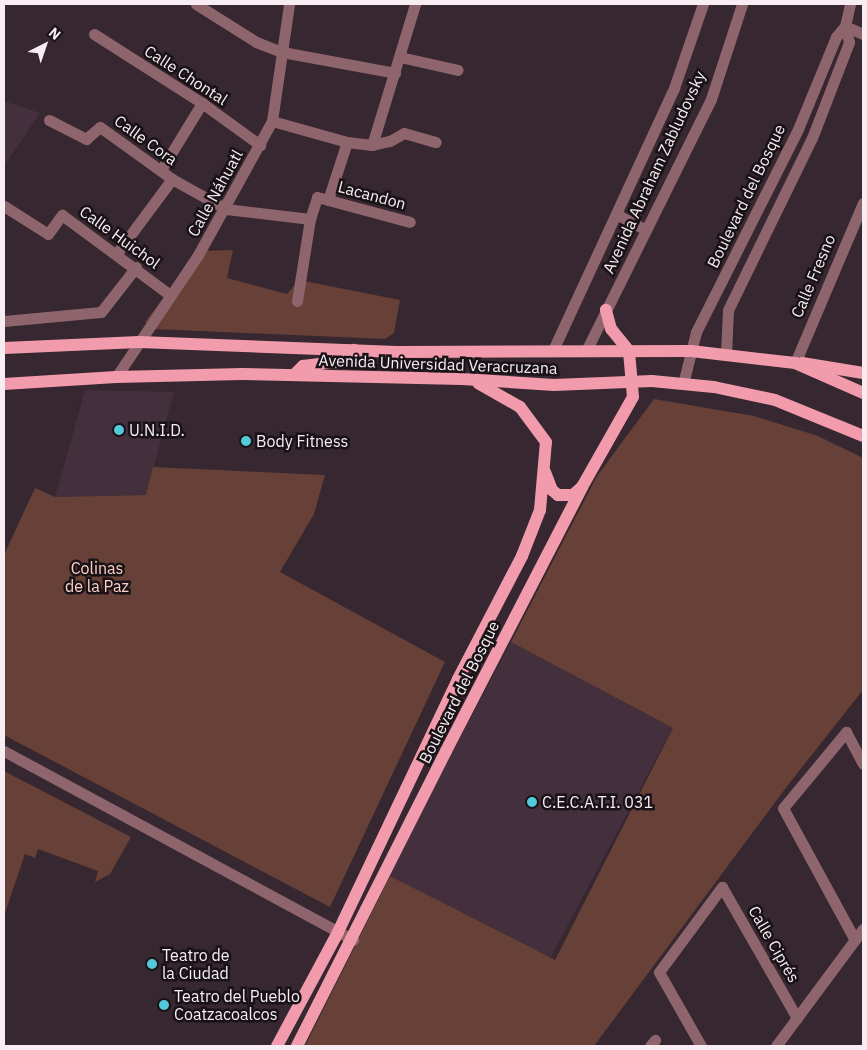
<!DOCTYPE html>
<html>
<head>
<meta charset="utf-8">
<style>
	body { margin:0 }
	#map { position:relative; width:867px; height:1050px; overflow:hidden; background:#362730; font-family:"IBM Plex Sans",sans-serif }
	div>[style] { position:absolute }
	.built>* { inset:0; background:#44303d; transform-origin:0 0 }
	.green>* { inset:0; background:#674037 }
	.minor>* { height:11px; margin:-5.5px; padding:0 5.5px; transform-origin:5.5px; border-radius:5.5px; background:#8e656c }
	.major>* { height:12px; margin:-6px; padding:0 6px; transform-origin:6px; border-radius:6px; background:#f19bac }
	.dots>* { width:14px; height:14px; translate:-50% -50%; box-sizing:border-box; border:2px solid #191216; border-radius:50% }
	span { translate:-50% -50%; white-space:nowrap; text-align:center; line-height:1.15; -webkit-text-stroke:5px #191216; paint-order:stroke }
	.street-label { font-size:16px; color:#f7edf3 }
	.poi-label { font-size:16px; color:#f7edf3 }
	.left { translate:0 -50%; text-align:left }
	.park-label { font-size:16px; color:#fdcfc4 }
	.frame { position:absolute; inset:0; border:5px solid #f7edf3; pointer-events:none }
	.north { position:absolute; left:20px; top:20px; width:50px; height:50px; -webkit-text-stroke:4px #191216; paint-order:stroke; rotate:41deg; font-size:14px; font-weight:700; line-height:20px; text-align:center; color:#f7edf3 }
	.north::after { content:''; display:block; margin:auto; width:18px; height:22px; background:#f7edf3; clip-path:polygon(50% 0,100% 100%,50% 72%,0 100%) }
</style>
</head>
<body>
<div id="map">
	<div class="built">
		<div style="clip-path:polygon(4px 101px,40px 113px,4px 166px)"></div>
		<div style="clip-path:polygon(85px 390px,174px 392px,146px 495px,55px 497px)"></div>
		<div style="left:511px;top:642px;width:183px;height:263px;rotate:28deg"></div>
	</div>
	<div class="green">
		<div style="clip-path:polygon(233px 250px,227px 278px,287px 294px,299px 280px,400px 300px,394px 333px,385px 339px,154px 329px,145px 322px,199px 251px)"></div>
		<div style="clip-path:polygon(654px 399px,754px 416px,818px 436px,863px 458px,863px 690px,788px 785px,594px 1046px,305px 1046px,390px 876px,555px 960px,673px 728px,511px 642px,597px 476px)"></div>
		<div style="clip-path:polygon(153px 467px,325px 475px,314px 514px,280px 572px,445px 662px,330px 907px,4px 735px,4px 555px,35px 488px,55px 497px,146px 495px)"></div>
		<div style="clip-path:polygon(4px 771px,131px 837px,110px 874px,95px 882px,98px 871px,38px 849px,35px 858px,25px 854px,4px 916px)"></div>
	</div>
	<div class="minor">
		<div style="left:196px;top:4px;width:71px;rotate:32.3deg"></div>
		<div style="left:256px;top:42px;width:28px;rotate:21deg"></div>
		<div style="left:282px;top:52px;width:115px;rotate:10.5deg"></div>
		<div style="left:845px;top:26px;width:20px;rotate:24deg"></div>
		<div style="left:94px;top:34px;width:128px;rotate:32.6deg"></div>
		<div style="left:202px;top:103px;width:72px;rotate:35.9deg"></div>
		<div style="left:400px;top:57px;width:59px;rotate:12.6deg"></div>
		<div style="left:49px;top:120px;width:42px;rotate:27.2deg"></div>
		<div style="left:86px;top:139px;width:18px;rotate:-41deg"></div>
		<div style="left:100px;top:127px;width:89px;rotate:35.8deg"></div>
		<div style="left:172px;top:179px;width:62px;rotate:29.1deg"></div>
		<div style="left:226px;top:209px;width:85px;rotate:6.8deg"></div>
		<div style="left:272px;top:121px;width:78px;rotate:15.6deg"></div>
		<div style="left:347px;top:142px;width:25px;rotate:7deg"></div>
		<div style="left:372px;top:145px;width:18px;rotate:-13deg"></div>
		<div style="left:390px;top:141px;width:16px;rotate:-30deg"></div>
		<div style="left:404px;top:133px;width:33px;rotate:16deg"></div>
		<div style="left:372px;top:145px;width:147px;rotate:-73deg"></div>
		<div style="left:161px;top:170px;width:79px;rotate:-58.5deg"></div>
		<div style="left:328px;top:200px;width:61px;rotate:-71.9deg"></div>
		<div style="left:4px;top:206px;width:52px;rotate:32.5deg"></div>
		<div style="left:48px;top:234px;width:24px;rotate:-54deg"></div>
		<div style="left:62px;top:215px;width:134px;rotate:36.5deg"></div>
		<div style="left:616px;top:214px;width:34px;rotate:28deg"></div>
		<div style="left:117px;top:253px;width:92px;rotate:-53.4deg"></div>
		<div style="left:297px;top:301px;width:83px;rotate:-81deg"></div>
		<div style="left:310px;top:219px;width:23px;rotate:-72deg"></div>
		<div style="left:317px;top:197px;width:96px;rotate:15deg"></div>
		<div style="left:4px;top:321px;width:97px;rotate:-5.3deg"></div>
		<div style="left:101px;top:312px;width:57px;rotate:-52.1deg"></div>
		<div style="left:553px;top:350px;width:289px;rotate:-65.2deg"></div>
		<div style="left:674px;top:88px;width:89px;rotate:-71deg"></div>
		<div style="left:586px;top:351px;width:281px;rotate:-63.6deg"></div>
		<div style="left:711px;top:99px;width:100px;rotate:-71.9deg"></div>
		<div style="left:726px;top:354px;width:44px;rotate:-87.4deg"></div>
		<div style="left:728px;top:310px;width:191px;rotate:-64deg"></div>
		<div style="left:812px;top:138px;width:103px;rotate:-68.9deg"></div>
		<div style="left:849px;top:42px;width:16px;rotate:-104deg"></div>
		<div style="left:845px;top:26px;width:23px;rotate:-77deg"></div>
		<div style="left:795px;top:363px;width:174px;rotate:-67deg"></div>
		<div style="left:116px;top:377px;width:147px;rotate:-56.1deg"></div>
		<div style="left:198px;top:255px;width:153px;rotate:-61.1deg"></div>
		<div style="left:272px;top:121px;width:118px;rotate:-81.7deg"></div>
		<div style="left:683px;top:384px;width:54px;rotate:-76deg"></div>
		<div style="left:696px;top:332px;width:227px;rotate:-63.3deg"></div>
		<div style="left:798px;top:129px;width:100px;rotate:-67.6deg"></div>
		<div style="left:836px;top:37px;width:14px;rotate:-51deg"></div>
		<div style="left:4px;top:751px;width:397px;rotate:28.4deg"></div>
		<div style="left:855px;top:940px;width:150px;rotate:-118.6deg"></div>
		<div style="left:783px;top:808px;width:99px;rotate:-50.3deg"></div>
		<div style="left:846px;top:732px;width:36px;rotate:62deg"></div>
		<div style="left:650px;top:1046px;width:8px;rotate:-50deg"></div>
		<div style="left:701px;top:1046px;width:85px;rotate:-119.6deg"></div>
		<div style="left:659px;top:972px;width:106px;rotate:-53.5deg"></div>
		<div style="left:722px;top:887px;width:151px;rotate:60.2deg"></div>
		<div style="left:776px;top:1046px;width:146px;rotate:-53.4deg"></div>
	</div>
	<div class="major">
		<div style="left:4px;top:348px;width:135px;rotate:-2.5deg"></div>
		<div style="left:139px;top:342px;width:258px;rotate:2.2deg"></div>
		<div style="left:397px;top:352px;width:294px;rotate:-0.2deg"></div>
		<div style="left:691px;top:351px;width:105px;rotate:6.6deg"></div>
		<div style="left:795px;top:363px;width:74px;rotate:23.8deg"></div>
		<div style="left:802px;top:363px;width:62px;rotate:9.3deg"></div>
		<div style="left:294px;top:375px;width:13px;rotate:-45deg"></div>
		<div style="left:303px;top:366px;width:41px;rotate:-7deg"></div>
		<div style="left:344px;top:361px;width:15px;rotate:-48deg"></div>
		<div style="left:4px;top:384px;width:112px;rotate:-3.6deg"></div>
		<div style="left:116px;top:377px;width:126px;rotate:-1.4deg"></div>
		<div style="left:242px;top:374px;width:220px;rotate:1.3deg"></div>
		<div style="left:462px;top:379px;width:92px;rotate:3.7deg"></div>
		<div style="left:554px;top:385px;width:98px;rotate:-2.3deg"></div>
		<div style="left:652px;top:381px;width:62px;rotate:5.5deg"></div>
		<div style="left:714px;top:387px;width:62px;rotate:12deg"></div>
		<div style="left:775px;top:400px;width:95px;rotate:22.2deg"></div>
		<div style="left:545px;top:472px;width:19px;rotate:69deg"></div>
		<div style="left:552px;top:490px;width:8px;rotate:40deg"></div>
		<div style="left:558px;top:495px;width:15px"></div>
		<div style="left:573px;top:495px;width:12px;rotate:-42deg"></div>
		<div style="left:277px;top:1046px;width:129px;rotate:-61.8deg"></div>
		<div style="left:338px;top:932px;width:280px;rotate:-64.6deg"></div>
		<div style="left:458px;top:679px;width:139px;rotate:-62.5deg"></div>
		<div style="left:522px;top:556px;width:49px;rotate:-68.6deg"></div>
		<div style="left:540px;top:510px;width:68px;rotate:-85deg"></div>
		<div style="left:546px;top:442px;width:44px;rotate:-126.6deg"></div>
		<div style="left:520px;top:407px;width:48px;rotate:-150.3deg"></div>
		<div style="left:297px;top:1046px;width:330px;rotate:-63.2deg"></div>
		<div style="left:446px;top:751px;width:297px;rotate:-62.7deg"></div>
		<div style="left:582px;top:487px;width:103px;rotate:-60.5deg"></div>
		<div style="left:633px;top:397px;width:46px;rotate:-95deg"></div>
		<div style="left:629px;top:351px;width:28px;rotate:-129deg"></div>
		<div style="left:611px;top:329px;width:20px;rotate:-105deg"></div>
	</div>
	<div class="dots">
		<div style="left:119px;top:430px;background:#53cadc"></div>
		<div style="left:246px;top:441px;background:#53cadc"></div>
		<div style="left:532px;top:802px;background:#53cadc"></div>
		<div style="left:152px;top:964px;background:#53cadc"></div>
		<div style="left:164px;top:1005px;background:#53cadc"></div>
	</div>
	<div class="street-label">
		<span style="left:186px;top:75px;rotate:33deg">Calle Chontal</span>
		<span style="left:146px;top:140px;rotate:36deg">Calle Cora</span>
		<span style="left:654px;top:172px;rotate:-65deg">Avenida Abraham Zabludovsky</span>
		<span style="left:215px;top:193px;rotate:-61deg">Calle Náhuatl</span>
		<span style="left:372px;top:195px;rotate:15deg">Lacandon</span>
		<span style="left:746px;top:196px;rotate:-64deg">Boulevard del Bosque</span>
		<span style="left:120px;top:237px;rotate:36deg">Calle Huichol</span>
		<span style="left:813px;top:276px;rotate:-67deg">Calle Fresno</span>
		<span style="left:438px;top:364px;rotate:2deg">Avenida Universidad Veracruzana</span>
		<span style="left:459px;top:692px;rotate:-63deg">Boulevard del Bosque</span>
		<span style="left:774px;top:944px;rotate:60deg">Calle Ciprés</span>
	</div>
	<div class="poi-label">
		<span class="left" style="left:129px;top:430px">U.N.I.D.</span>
		<span class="left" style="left:256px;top:441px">Body Fitness</span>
		<span class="left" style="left:542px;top:802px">C.E.C.A.T.I. 031</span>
		<span class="left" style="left:162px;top:964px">Teatro de<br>la Ciudad</span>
		<span class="left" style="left:174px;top:1005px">Teatro del Pueblo<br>Coatzacoalcos</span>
	</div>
	<div class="park-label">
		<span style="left:97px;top:577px">Colinas<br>de la Paz</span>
	</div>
	<div class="frame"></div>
	<div class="north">N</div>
</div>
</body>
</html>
